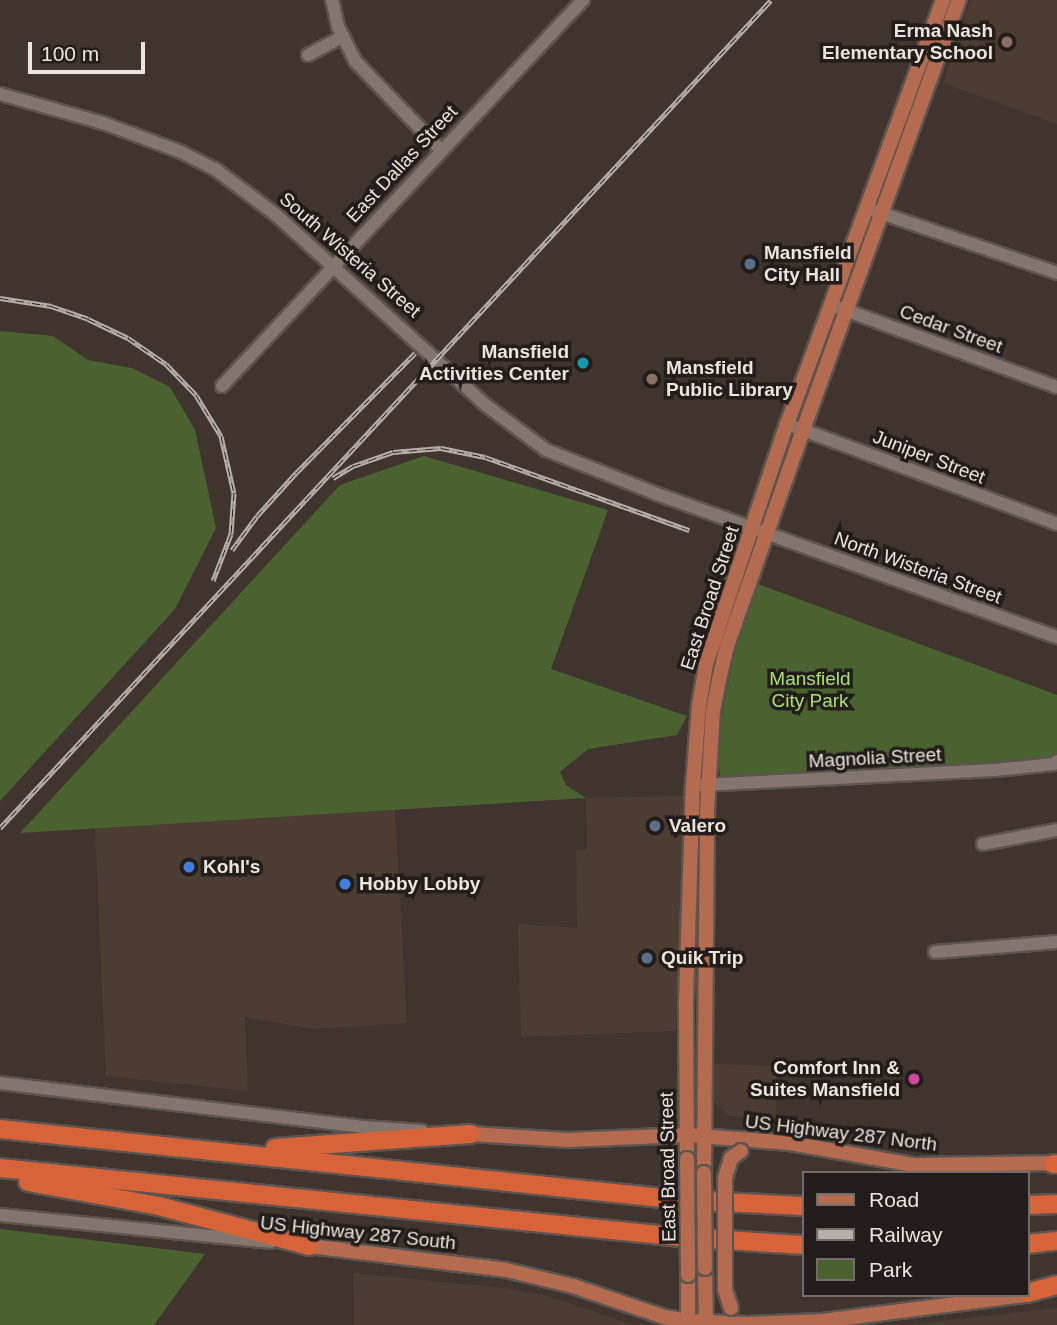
<!DOCTYPE html>
<html>
<head>
<meta charset="utf-8">
<style>
	body { margin:0 }
	#map { position:relative; width:1057px; height:1325px; overflow:hidden; background:#3f352e; font-family:Arial,sans-serif }
	div>[style] { position:absolute }
	.built>* { inset:0; background:#4c3c31 }
	.green>* { inset:0; background:#4a6230 }
	.roads { filter:drop-shadow(2px 0 #5c544e) drop-shadow(-2px 0 #5c544e) drop-shadow(0 2px #5c544e) drop-shadow(0 -2px #5c544e) }
	.minor>* { height:12px; margin:-6px; padding:0 6px; transform-origin:6px; border-radius:6px; background:#82766e }
	.major>* { height:14px; margin:-7px; padding:0 7px; transform-origin:7px; border-radius:7px; background:#b46b4f }
	.highway>* { height:18px; margin:-9px; padding:0 9px; transform-origin:9px; border-radius:9px; background:#d6633a }
	.rail>* { height:5px; margin-top:-2.5px; transform-origin:0; background:repeating-linear-gradient(90deg,#221d1a 0 8px,#b7b0aa 0 16px); box-sizing:border-box; border-block:2px solid #b7b0aa }
	.bridges { filter:drop-shadow(2px 0 #5c544e) drop-shadow(-2px 0 #5c544e) drop-shadow(0 2px #5c544e) drop-shadow(0 -2px #5c544e) }
	.major-bridge>* { height:14px; margin:-7px; padding:0 7px; transform-origin:7px; border-radius:7px; background:#b46b4f }
	.dots>* { width:19px; height:19px; translate:-50% -50%; box-sizing:border-box; border:4px solid #221d1a; border-radius:50% }
	span { translate:-50% -50%; white-space:nowrap; text-align:center; line-height:1.15; -webkit-text-stroke:7px #221d1a; paint-order:stroke }
	.poi-label { font-size:19px; color:#eae4df; font-weight:700 }
	.right { translate:-100% -50%; text-align:right }
	.left { translate:0 -50%; text-align:left }
	.street-label { font-size:19px; color:#eae4df }
	.park-label { font-size:19px; color:#abe06f }
	.legend { position:absolute; left:802px; top:1171px; width:228px; height:126px; box-sizing:border-box; background:#221d1a; border:2px solid #726d69; margin:0; padding:9px 12px; list-style:none; font-size:21px; color:#eae4df }
	.legend li { display:flex; align-items:center; gap:14px; height:35px }
	.legend b { width:35px; border:2px solid #726d69 }
	.scale { position:absolute; left:28px; top:42px; width:117px; height:32px; box-sizing:border-box; border:4px solid #eae4df; border-top:0; padding-left:9px; font-size:21px; line-height:24px; white-space:nowrap; color:#eae4df; -webkit-text-stroke:5px #221d1a; paint-order:stroke }
</style>
</head>
<body>
<div id="map">
	<div class="built">
		<div style="clip-path:polygon(970px 0,1057px 0,1057px 124px,943px 83px)"></div>
		<div style="clip-path:polygon(686px 796px,685px 889px,676px 1031px,521px 1037px,518px 924px,577px 928px,576px 850px,587px 849px,586px 798px)"></div>
		<div style="clip-path:polygon(395px 810px,407px 1023px,313px 1029px,245px 1017px,248px 1091px,106px 1076px,95px 828px)"></div>
		<div style="clip-path:polygon(714px 1064px,776px 1066px,776px 1120px,729px 1116px,714px 1102px)"></div>
		<div style="clip-path:polygon(353px 1273px,512px 1289px,547px 1296px,634px 1325px,354px 1325px)"></div>
		<div style="clip-path:polygon(1057px 1308px,1057px 1325px,905px 1325px)"></div>
	</div>
	<div class="green">
		<div style="clip-path:polygon(0 331px,53px 336px,88px 360px,132px 368px,170px 387px,195px 430px,216px 528px,175px 609px,0 801px)"></div>
		<div style="clip-path:polygon(424px 456px,608px 510px,551px 669px,687px 716px,677px 735px,588px 749px,560px 772px,566px 785px,586px 798px,20px 833px,340px 485px)"></div>
		<div style="clip-path:polygon(758px 584px,1057px 695px,1057px 755px,1052px 761px,806px 770px,805px 787px,722px 789px,717px 750px,726px 692px,736px 649px)"></div>
		<div style="clip-path:polygon(0 1229px,205px 1254px,154px 1325px,0 1325px)"></div>
	</div>
	<div class="roads">
		<div class="minor">
			<div style="left:332px;top:0;width:28px;rotate:77deg"></div>
			<div style="left:338px;top:27px;width:38px;rotate:63deg"></div>
			<div style="left:355px;top:61px;width:122px;rotate:46deg"></div>
			<div style="left:308px;top:55px;width:40px;rotate:-28deg"></div>
			<div style="left:0;top:94px;width:107px;rotate:15.7deg"></div>
			<div style="left:103px;top:123px;width:83px;rotate:20.4deg"></div>
			<div style="left:181px;top:152px;width:38px;rotate:27deg"></div>
			<div style="left:215px;top:169px;width:75px;rotate:36.9deg"></div>
			<div style="left:275px;top:214px;width:286px;rotate:42.2deg"></div>
			<div style="left:487px;top:406px;width:74px;rotate:36.7deg"></div>
			<div style="left:546px;top:450px;width:119px;rotate:21.6deg"></div>
			<div style="left:657px;top:494px;width:425px;rotate:19.7deg"></div>
			<div style="left:875px;top:211px;width:192px;rotate:18.8deg"></div>
			<div style="left:837px;top:307px;width:234px;rotate:20deg"></div>
			<div style="left:222px;top:386px;width:529px;rotate:-46.92deg"></div>
			<div style="left:787px;top:424px;width:288px;rotate:20.3deg"></div>
			<div style="left:700px;top:785px;width:295px;rotate:-2.9deg"></div>
			<div style="left:995px;top:770px;width:59px;rotate:-5.8deg"></div>
			<div style="left:1054px;top:764px;width:4px;rotate:-45deg"></div>
			<div style="left:983px;top:844px;width:75px;rotate:-10.7deg"></div>
			<div style="left:935px;top:952px;width:122px;rotate:-4.7deg"></div>
			<div style="left:0;top:1083px;width:366px;rotate:6.9deg"></div>
			<div style="left:363px;top:1127px;width:59px;rotate:3.9deg"></div>
			<div style="left:0;top:1215px;width:272px;rotate:5.7deg"></div>
		</div>
		<div class="major">
			<div style="left:471px;top:1134px;width:97px;rotate:3.5deg"></div>
			<div style="left:568px;top:1140px;width:119px;rotate:-2.4deg"></div>
			<div style="left:687px;top:1135px;width:103px;rotate:4.4deg"></div>
			<div style="left:790px;top:1143px;width:125px;rotate:10.1deg"></div>
			<div style="left:913px;top:1165px;width:144px;rotate:-0.8deg"></div>
			<div style="left:687px;top:1159px;width:157px;rotate:-90.4deg"></div>
			<div style="left:686px;top:1002px;width:217px;rotate:-88.2deg"></div>
			<div style="left:693px;top:785px;width:79px;rotate:-85.7deg"></div>
			<div style="left:699px;top:706px;width:43px;rotate:-80.5deg"></div>
			<div style="left:706px;top:664px;width:253px;rotate:-71.4deg"></div>
			<div style="left:787px;top:424px;width:452px;rotate:-69.8deg"></div>
			<div style="left:704px;top:1173px;width:362px;rotate:-89.5deg"></div>
			<div style="left:707px;top:811px;width:100px;rotate:-86.6deg"></div>
			<div style="left:713px;top:711px;width:32px;rotate:-79deg"></div>
			<div style="left:719px;top:680px;width:35px;rotate:-77deg"></div>
			<div style="left:727px;top:646px;width:229px;rotate:-70.6deg"></div>
			<div style="left:803px;top:430px;width:457px;rotate:-70.1deg"></div>
			<div style="left:309px;top:1246px;width:198px;rotate:6.9deg"></div>
			<div style="left:506px;top:1270px;width:69px;rotate:13.4deg"></div>
			<div style="left:573px;top:1286px;width:96px;rotate:18.8deg"></div>
			<div style="left:664px;top:1317px;width:25px;rotate:9deg"></div>
			<div style="left:689px;top:1321px;width:58px;rotate:3deg"></div>
			<div style="left:747px;top:1324px;width:75px;rotate:-2.3deg"></div>
			<div style="left:822px;top:1321px;width:204px;rotate:-7.3deg"></div>
			<div style="left:705px;top:1268px;width:57px;rotate:89deg"></div>
			<div style="left:688px;top:1275px;width:50px;rotate:90deg"></div>
		</div>
		<div class="highway">
			<div style="left:0;top:1129px;width:685px;rotate:5.95deg"></div>
			<div style="left:681px;top:1200px;width:122px;rotate:2.8deg"></div>
			<div style="left:275px;top:1148px;width:196px;rotate:-4.1deg"></div>
			<div style="left:1053px;top:1164px;width:4px"></div>
			<div style="left:0;top:1168px;width:682px;rotate:5.8deg"></div>
			<div style="left:679px;top:1237px;width:124px;rotate:3.7deg"></div>
			<div style="left:28px;top:1182px;width:133px;rotate:10.4deg"></div>
			<div style="left:159px;top:1206px;width:155px;rotate:14.9deg"></div>
			<div style="left:1027px;top:1205px;width:30px;rotate:-2deg"></div>
			<div style="left:1027px;top:1244px;width:30px;rotate:-6deg"></div>
			<div style="left:1027px;top:1293px;width:31px;rotate:-15deg"></div>
		</div>
	</div>
	<div class="rail">
		<div style="left:0;top:298px;width:52px;rotate:8.9deg"></div>
		<div style="left:51px;top:306px;width:39px;rotate:19deg"></div>
		<div style="left:88px;top:319px;width:44px;rotate:25.4deg"></div>
		<div style="left:128px;top:338px;width:46px;rotate:34.4deg"></div>
		<div style="left:166px;top:364px;width:43px;rotate:45.9deg"></div>
		<div style="left:196px;top:395px;width:48px;rotate:58.6deg"></div>
		<div style="left:221px;top:436px;width:58px;rotate:77.2deg"></div>
		<div style="left:234px;top:493px;width:41px;rotate:94.2deg"></div>
		<div style="left:231px;top:534px;width:50px;rotate:111deg"></div>
		<div style="left:333px;top:478px;width:23px;rotate:-31deg"></div>
		<div style="left:353px;top:466px;width:42px;rotate:-19.3deg"></div>
		<div style="left:393px;top:452px;width:48px;rotate:-4.8deg"></div>
		<div style="left:441px;top:448px;width:45px;rotate:11.6deg"></div>
		<div style="left:485px;top:457px;width:217px;rotate:19.7deg"></div>
		<div style="left:232px;top:550px;width:42px;rotate:-53.7deg"></div>
		<div style="left:257px;top:516px;width:58px;rotate:-47.8deg"></div>
		<div style="left:296px;top:473px;width:169px;rotate:-45.2deg"></div>
		<div style="left:0;top:828px;width:1131px;rotate:-47.04deg"></div>
	</div>
	<div class="bridges">
		<div class="major-bridge">
			<div style="left:687px;top:1159px;width:116px;rotate:89.5deg"></div>
			<div style="left:704px;top:1173px;width:95px;rotate:89.4deg"></div>
			<div style="left:731px;top:1308px;width:19px;rotate:-108deg"></div>
			<div style="left:725px;top:1290px;width:112px;rotate:-90deg"></div>
			<div style="left:725px;top:1178px;width:21px;rotate:-73deg"></div>
			<div style="left:731px;top:1158px;width:12px;rotate:-35deg"></div>
		</div>
	</div>
	<div class="dots">
		<div style="left:1007px;top:42px;background:#8d6e63"></div>
		<div style="left:750px;top:264px;background:#5c6f8a"></div>
		<div style="left:583px;top:363px;background:#0f9aa8"></div>
		<div style="left:652px;top:379px;background:#8d6e63"></div>
		<div style="left:655px;top:826px;background:#5c6f8a"></div>
		<div style="left:189px;top:867px;background:#3f7fe0"></div>
		<div style="left:345px;top:884px;background:#3f7fe0"></div>
		<div style="left:647px;top:958px;background:#5c6f8a"></div>
		<div style="left:914px;top:1079px;background:#d1479c"></div>
	</div>
	<div class="poi-label">
		<span class="right" style="left:993px;top:42px">Erma Nash<br>Elementary School</span>
		<span class="left" style="left:764px;top:264px">Mansfield<br>City Hall</span>
		<span class="right" style="left:569px;top:363px">Mansfield<br>Activities Center</span>
		<span class="left" style="left:666px;top:379px">Mansfield<br>Public Library</span>
		<span class="left" style="left:669px;top:826px">Valero</span>
		<span class="left" style="left:203px;top:867px">Kohl's</span>
		<span class="left" style="left:359px;top:884px">Hobby Lobby</span>
		<span class="left" style="left:661px;top:958px">Quik Trip</span>
		<span class="right" style="left:900px;top:1079px">Comfort Inn &amp;<br>Suites Mansfield</span>
	</div>
	<div class="street-label">
		<span style="left:402px;top:164px;rotate:-47deg">East Dallas Street</span>
		<span style="left:350px;top:255px;rotate:41deg">South Wisteria Street</span>
		<span style="left:951px;top:329px;rotate:20deg">Cedar Street</span>
		<span style="left:929px;top:457px;rotate:21deg">Juniper Street</span>
		<span style="left:918px;top:568px;rotate:20deg">North Wisteria Street</span>
		<span style="left:710px;top:598px;rotate:-72deg">East Broad Street</span>
		<span style="left:875px;top:758px;rotate:-3deg">Magnolia Street</span>
		<span style="left:841px;top:1133px;rotate:7deg">US Highway 287 North</span>
		<span style="left:668px;top:1167px;rotate:-91deg">East Broad Street</span>
		<span style="left:358px;top:1233px;rotate:6deg">US Highway 287 South</span>
	</div>
	<div class="park-label">
		<span style="left:810px;top:690px">Mansfield<br>City Park</span>
	</div>
	<ul class="legend">
	<li><b style="height:9px;background:#b46b4f"></b>Road</li>
	<li><b style="height:9px;background:#b7b0aa"></b>Railway</li>
	<li><b style="height:19px;background:#4a6230"></b>Park</li>
	</ul>
	<div class="scale">100 m</div>
</div>
</body>
</html>
